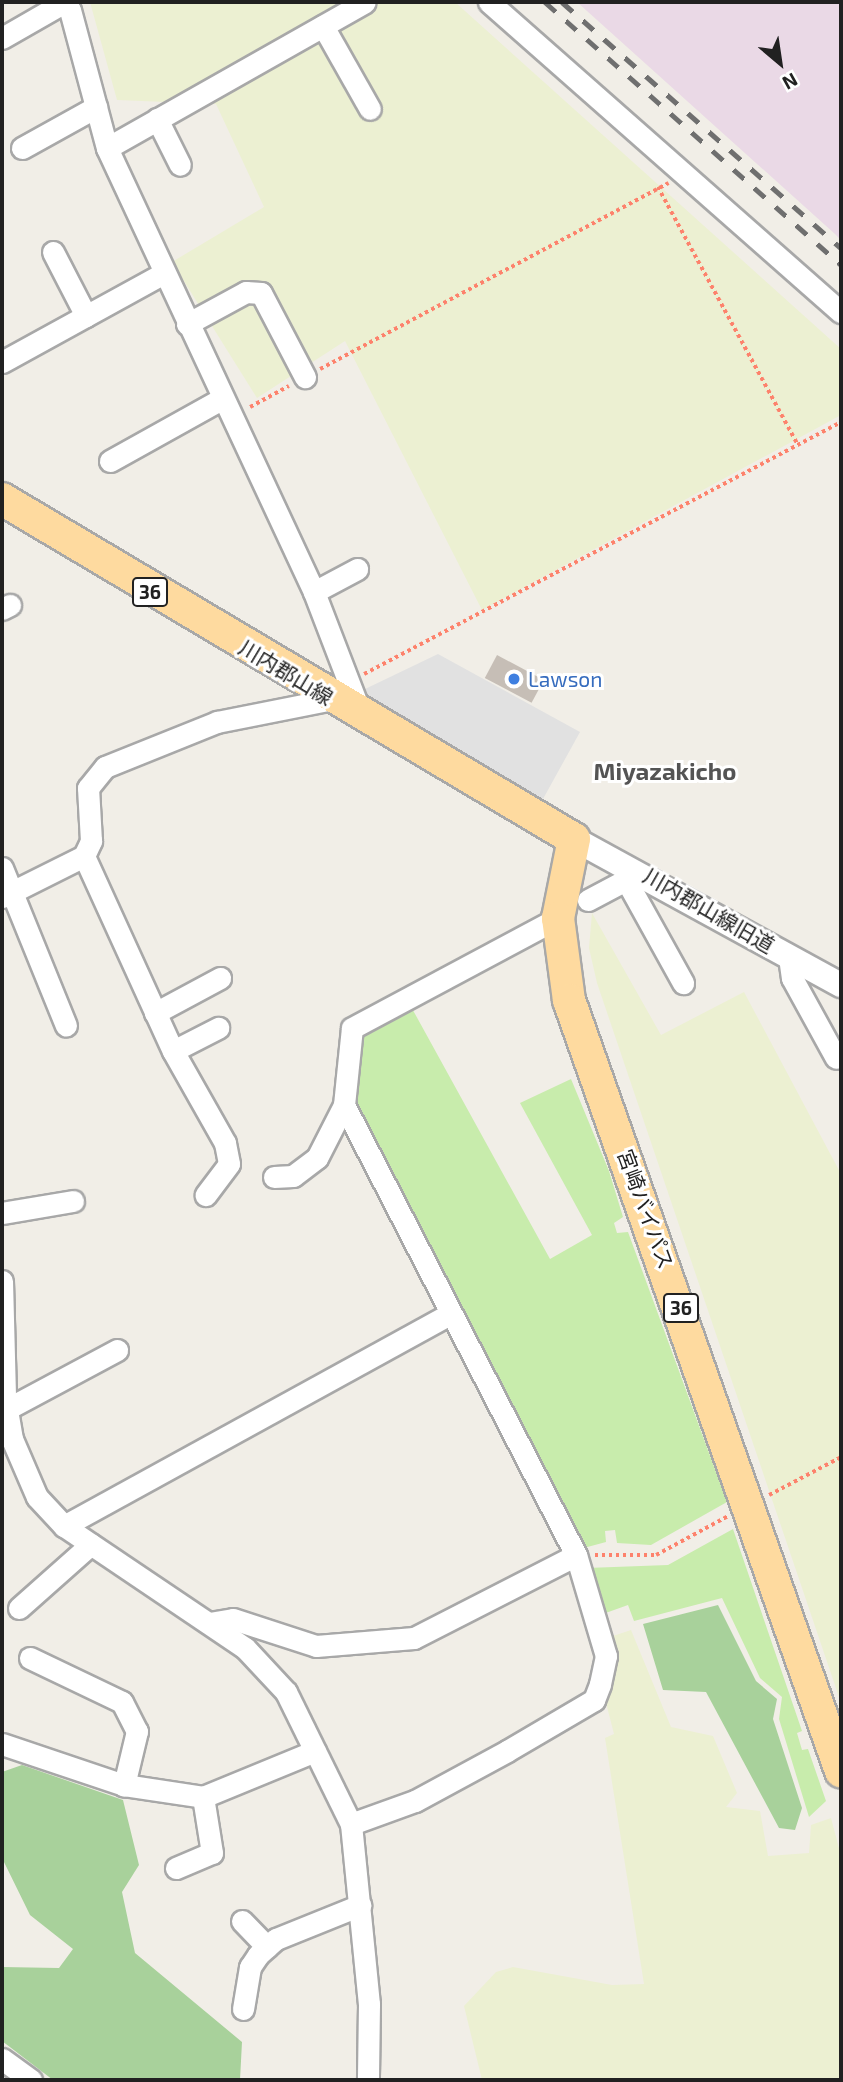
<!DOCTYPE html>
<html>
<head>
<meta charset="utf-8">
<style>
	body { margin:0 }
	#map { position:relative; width:843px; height:2082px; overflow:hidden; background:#f1eee7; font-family:"Exo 2","Noto Sans JP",sans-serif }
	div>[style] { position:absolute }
	.industrial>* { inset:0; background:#ead9e6 }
	.farmland>* { inset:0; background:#ecf0d2 }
	.grass>* { inset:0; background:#c8ecac }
	.forest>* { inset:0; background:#a8d19b }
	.parking>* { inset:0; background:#e1e1e1 }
	.building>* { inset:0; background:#c6beb6; transform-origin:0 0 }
	.path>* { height:3.5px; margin-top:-1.75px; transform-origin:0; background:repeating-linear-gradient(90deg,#fd826c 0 3.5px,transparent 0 7px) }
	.roads { filter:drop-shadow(2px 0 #a8a8a8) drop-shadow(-2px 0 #a8a8a8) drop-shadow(0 2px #a8a8a8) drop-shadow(0 -2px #a8a8a8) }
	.minor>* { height:21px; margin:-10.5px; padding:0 10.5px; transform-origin:10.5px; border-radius:10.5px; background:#fff }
	.tertiary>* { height:24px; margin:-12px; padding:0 12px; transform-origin:12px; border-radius:12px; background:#fff }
	.primary>* { height:32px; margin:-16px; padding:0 16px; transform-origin:16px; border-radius:16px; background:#feda9f }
	.rail>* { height:5px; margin-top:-2.5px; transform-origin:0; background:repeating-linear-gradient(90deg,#6f6f6f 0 14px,transparent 0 28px) }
	.dots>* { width:19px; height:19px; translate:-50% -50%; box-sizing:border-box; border:4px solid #fff; border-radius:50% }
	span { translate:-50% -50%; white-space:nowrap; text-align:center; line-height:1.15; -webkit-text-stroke:6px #fff; paint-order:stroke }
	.shield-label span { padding:2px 5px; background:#fff; border:2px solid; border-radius:5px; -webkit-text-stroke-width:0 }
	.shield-label { font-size:19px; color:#212121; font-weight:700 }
	.street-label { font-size:21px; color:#212121 }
	.shop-label { font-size:21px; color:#366cbe }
	.left { translate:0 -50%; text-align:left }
	.quarter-label { font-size:24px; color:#545454; font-weight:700 }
	.frame { position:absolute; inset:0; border:4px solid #212121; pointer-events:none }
	.north { position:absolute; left:745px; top:28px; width:70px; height:70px; -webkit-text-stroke:5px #fff; paint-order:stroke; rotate:151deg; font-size:19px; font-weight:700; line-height:28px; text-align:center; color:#212121 }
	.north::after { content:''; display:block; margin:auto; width:24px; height:32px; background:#212121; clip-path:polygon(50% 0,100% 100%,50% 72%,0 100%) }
</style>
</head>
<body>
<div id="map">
	<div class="industrial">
		<div style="clip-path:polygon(577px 2px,841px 2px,841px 240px,835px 234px)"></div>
	</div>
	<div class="farmland">
		<div style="clip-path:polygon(90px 2px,455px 2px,841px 349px,841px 415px,482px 610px,345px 341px,257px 398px,172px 262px,264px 207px,216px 104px,117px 100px)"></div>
		<div style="clip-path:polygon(592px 913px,661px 1035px,744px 992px,841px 1174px,841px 1703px,597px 983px,589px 948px)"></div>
		<div style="clip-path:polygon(631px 1630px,671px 1727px,713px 1736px,737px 1793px,726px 1807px,760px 1811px,768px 1856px,809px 1853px,811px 1825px,831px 1818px,841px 1856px,841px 2080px,482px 2080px,464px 2006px,496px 1972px,513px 1967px,612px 1985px,644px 1984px,605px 1738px,614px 1734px,605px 1699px,614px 1675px,610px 1637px)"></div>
	</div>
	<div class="grass">
		<div style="clip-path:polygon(409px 1003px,550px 1259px,592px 1235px,520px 1103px,571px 1079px,609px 1171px,623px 1217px,614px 1223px,617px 1233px,628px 1232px,727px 1502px,651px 1545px,617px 1543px,615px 1530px,605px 1531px,606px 1542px,580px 1549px,355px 1116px,358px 1033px)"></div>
		<div style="clip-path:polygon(733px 1529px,802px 1731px,797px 1733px,802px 1750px,808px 1749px,826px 1801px,809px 1817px,779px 1719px,782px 1697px,760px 1678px,722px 1598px,634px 1621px,628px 1605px,600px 1615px,587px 1568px,668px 1565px)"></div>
	</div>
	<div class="forest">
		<div style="clip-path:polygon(718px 1605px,756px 1681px,777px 1699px,773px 1719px,802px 1808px,795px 1830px,779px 1828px,706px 1692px,663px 1690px,643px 1624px)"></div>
		<div style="clip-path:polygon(22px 1765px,123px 1800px,139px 1865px,122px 1892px,135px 1953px,242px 2042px,240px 2080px,53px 2080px,2px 2041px,2px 1967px,59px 1968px,73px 1949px,30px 1915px,3px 1860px,2px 1772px)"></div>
	</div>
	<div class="parking">
		<div style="clip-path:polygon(438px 654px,580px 732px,543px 799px,371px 705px,363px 690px)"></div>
	</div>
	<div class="building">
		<div style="left:497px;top:655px;width:53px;height:26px;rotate:28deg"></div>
	</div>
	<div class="path">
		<div style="left:658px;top:187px;width:294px;rotate:61.5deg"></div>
		<div style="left:320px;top:369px;width:395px;rotate:-28.1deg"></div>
		<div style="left:250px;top:407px;width:44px;rotate:-28.3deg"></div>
		<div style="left:364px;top:674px;width:539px;rotate:-27.85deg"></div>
		<div style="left:769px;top:1495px;width:81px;rotate:-27.8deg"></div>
		<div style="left:595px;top:1555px;width:61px"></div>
		<div style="left:656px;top:1555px;width:82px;rotate:-28.4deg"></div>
	</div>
	<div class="roads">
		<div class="minor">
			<div style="left:62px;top:2px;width:11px;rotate:45deg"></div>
			<div style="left:70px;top:10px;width:143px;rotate:75deg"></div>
			<div style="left:107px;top:148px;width:490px;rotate:65deg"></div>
			<div style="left:314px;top:592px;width:134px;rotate:69deg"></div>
			<div style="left:489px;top:2px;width:469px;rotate:41.4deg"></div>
			<div style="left:323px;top:26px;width:95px;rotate:60.5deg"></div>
			<div style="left:2px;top:38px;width:70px;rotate:-29.8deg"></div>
			<div style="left:157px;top:119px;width:51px;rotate:63.4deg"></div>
			<div style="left:22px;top:148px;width:85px;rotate:-29deg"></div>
			<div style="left:107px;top:148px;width:296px;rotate:-29.5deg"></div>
			<div style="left:53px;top:252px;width:72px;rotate:62.7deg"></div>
			<div style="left:187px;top:324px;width:67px;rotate:-28.5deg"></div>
			<div style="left:246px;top:292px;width:15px;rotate:4deg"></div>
			<div style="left:261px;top:293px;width:95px;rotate:62.4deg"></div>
			<div style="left:2px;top:362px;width:183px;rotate:-28.8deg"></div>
			<div style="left:110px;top:461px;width:129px;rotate:-29.1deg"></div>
			<div style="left:314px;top:592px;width:49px;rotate:-28.1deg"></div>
			<div style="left:2px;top:609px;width:9px;rotate:-27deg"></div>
			<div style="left:84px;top:856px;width:214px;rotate:65.5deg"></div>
			<div style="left:173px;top:1051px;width:51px;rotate:-27.1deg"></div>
			<div style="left:2px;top:868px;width:170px;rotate:67.9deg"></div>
			<div style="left:626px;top:880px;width:118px;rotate:61deg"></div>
			<div style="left:2px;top:897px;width:92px;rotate:-26.6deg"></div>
			<div style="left:84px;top:856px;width:17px;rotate:-65deg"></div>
			<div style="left:91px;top:841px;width:53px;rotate:-93.2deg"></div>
			<div style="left:88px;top:788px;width:27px;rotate:-51deg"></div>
			<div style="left:105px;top:767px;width:121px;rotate:-21.9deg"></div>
			<div style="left:217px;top:722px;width:118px;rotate:-11.2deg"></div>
			<div style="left:588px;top:900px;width:55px;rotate:-28deg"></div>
			<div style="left:789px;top:957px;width:21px;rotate:82deg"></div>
			<div style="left:792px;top:978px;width:91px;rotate:61.2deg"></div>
			<div style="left:155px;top:1013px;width:74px;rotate:-28.3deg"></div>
			<div style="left:173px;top:1051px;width:106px;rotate:60.5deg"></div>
			<div style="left:225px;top:1143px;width:21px;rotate:79deg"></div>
			<div style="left:229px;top:1164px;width:39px;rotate:127deg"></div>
			<div style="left:274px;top:1177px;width:19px;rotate:-3deg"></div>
			<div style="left:293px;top:1176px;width:30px;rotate:-37deg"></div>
			<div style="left:317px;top:1158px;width:59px;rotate:-63deg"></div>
			<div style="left:2px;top:1213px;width:72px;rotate:-9.6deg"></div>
			<div style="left:2px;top:1281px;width:117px;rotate:88.5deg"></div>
			<div style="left:5px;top:1398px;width:42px;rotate:80.3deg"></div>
			<div style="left:12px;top:1439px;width:63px;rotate:66.7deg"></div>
			<div style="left:37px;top:1497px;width:40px;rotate:47deg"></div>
			<div style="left:64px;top:1526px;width:218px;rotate:34deg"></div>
			<div style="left:245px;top:1648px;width:60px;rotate:47deg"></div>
			<div style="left:286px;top:1692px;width:147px;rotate:63.8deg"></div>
			<div style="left:351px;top:1824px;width:181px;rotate:84.3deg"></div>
			<div style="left:369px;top:2004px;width:76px;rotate:90.8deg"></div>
			<div style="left:7px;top:1409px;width:125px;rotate:-28.2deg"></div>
			<div style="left:64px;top:1526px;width:438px;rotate:-28.8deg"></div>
			<div style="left:19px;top:1608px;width:96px;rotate:-41.6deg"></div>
			<div style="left:209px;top:1623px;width:24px;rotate:-9deg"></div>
			<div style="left:233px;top:1619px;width:87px;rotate:18deg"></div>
			<div style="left:316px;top:1646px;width:98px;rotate:-4.7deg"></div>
			<div style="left:414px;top:1638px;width:182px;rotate:-27.1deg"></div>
			<div style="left:30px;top:1658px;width:102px;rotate:25.6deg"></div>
			<div style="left:122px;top:1702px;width:33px;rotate:63deg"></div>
			<div style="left:137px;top:1731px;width:56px;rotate:103.5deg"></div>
			<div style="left:2px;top:1744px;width:129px;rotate:18.6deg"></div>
			<div style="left:124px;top:1785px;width:80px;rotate:8.6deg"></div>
			<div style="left:203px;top:1797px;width:121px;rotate:-22.3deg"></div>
			<div style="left:351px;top:1824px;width:68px;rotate:-19.8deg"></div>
			<div style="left:415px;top:1801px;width:105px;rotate:-28.5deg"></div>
			<div style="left:507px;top:1751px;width:101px;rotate:-30.4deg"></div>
			<div style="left:594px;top:1700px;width:17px;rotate:-69deg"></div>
			<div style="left:600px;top:1684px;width:29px;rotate:-78deg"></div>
			<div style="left:606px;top:1656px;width:105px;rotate:-106.5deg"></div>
			<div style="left:576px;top:1555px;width:506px;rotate:-117.27deg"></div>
			<div style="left:344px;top:1105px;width:77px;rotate:-84.1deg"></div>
			<div style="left:352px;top:1028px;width:234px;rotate:-28.1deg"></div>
			<div style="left:176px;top:1868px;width:39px;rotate:-23deg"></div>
			<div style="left:212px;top:1853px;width:57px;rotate:-99.1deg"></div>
			<div style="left:242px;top:1921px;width:36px;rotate:46deg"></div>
			<div style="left:243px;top:2009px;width:43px;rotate:-80.5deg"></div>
			<div style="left:250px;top:1967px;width:14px;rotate:-56deg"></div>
			<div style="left:258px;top:1955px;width:24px;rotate:-42deg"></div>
			<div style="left:276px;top:1939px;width:91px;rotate:-22deg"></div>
			<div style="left:2px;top:2059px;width:36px;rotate:36deg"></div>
		</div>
		<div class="tertiary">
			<div style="left:574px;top:839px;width:304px;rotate:28.7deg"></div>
		</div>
		<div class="primary">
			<div style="left:2px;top:499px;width:665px;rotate:30.73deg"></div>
			<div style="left:574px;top:839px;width:81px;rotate:101.4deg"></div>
			<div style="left:558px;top:918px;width:83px;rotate:82.4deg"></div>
			<div style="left:569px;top:1000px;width:818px;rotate:70.57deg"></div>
		</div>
	</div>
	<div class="rail">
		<div style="left:545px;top:2px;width:396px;rotate:41.6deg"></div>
		<div style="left:562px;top:2px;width:372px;rotate:41.4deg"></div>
	</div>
	<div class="dots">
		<div style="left:514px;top:679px;background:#3f7fe0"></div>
	</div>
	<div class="shield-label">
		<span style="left:150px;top:592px">36</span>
		<span style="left:681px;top:1308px">36</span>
	</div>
	<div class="street-label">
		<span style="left:286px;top:672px;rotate:31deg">川内郡山線</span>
		<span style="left:709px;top:910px;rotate:30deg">川内郡山線旧道</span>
		<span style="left:646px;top:1209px;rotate:70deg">宮崎バイパス</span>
	</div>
	<div class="shop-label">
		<span class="left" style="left:528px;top:679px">Lawson</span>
	</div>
	<div class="quarter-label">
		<span style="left:665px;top:771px">Miyazakicho</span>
	</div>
	<div class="frame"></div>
	<div class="north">N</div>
</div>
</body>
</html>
